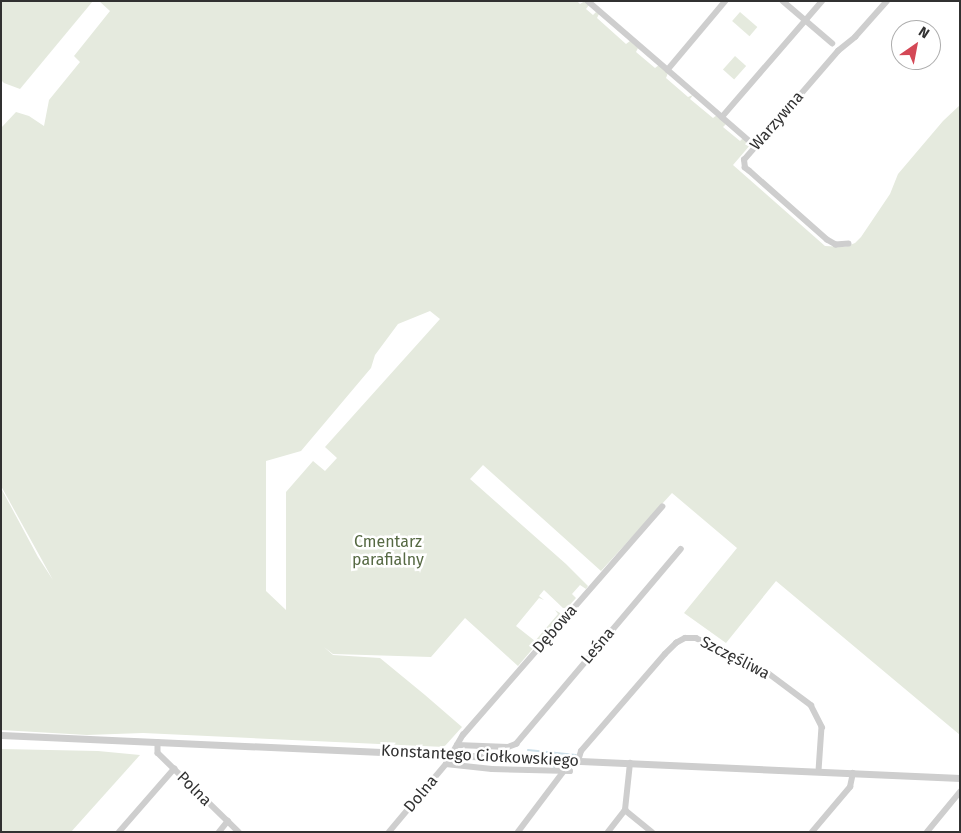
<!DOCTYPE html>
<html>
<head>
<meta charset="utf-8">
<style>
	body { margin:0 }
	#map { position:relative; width:961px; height:833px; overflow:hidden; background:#fff; font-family:"Fira Sans",sans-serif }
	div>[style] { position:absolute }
	.green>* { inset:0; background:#e5eade; transform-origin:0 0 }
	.stream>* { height:2px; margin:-1px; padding:0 1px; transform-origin:1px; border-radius:1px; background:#cddfe8 }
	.minor>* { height:5.5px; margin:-2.75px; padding:0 2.75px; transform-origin:2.75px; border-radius:2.75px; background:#cecece }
	.tertiary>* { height:7px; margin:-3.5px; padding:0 3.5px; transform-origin:3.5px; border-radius:3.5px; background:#cecece }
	span { translate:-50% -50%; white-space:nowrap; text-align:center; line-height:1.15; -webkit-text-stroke:5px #fff; paint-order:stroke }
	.street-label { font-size:16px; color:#313131 }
	.park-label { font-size:16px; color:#566943 }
	.frame { position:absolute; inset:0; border:2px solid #313131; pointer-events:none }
	.north { position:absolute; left:891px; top:20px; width:50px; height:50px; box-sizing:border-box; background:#fff; border:1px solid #adadad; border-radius:50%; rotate:33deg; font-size:14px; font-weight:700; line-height:20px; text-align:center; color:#313131 }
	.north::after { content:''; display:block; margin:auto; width:18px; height:22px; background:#d44856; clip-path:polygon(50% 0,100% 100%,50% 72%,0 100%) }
</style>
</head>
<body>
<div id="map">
	<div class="green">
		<div style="clip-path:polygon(1px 1px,93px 1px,20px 89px,4px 83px,1px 80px)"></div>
		<div style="clip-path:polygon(evenodd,99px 1px,577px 1px,580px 4px,585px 1px,589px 5px,586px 9px,593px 15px,596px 12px,599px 14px,597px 18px,626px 44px,630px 41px,638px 48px,636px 52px,655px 68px,659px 65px,668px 73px,666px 78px,688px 97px,693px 95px,690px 99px,713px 118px,717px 115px,726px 124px,723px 127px,740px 141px,743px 138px,751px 144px,733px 165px,825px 246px,845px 247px,855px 243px,861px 237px,890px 194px,898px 174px,943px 121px,960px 105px,960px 735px,776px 581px,726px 643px,684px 613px,737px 548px,672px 493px,601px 571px,483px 465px,470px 479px,566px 564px,588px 586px,586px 589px,580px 585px,572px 594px,576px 598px,567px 608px,563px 608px,544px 590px,539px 596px,544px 600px,539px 598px,516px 626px,535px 641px,558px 614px,555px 610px,560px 613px,560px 617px,518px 666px,465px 618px,431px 657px,333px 654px,324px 647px,333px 655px,380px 658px,425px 695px,462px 727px,444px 747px,143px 733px,87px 735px,1px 730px,1px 488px,38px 557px,53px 580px,1px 486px,1px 128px,16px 112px,29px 116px,44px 126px,49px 100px,80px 62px,74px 56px,110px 11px,99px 1px,430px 311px,440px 319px,325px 447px,337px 458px,325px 471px,313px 461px,286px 492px,286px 610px,266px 591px,266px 461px,301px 451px,371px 368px,375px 355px,398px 324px,430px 311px)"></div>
		<div style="left:740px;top:12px;width:23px;height:12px;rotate:41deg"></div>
		<div style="left:735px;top:56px;width:15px;height:18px;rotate:42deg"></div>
		<div style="clip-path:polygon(1px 749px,98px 751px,140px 755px,71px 832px,1px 832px)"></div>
	</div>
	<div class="stream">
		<div style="left:528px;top:750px;width:48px;rotate:5.9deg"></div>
		<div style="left:554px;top:764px;width:3px;rotate:90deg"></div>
	</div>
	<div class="minor">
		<div style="left:588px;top:1px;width:106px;rotate:40.8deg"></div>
		<div style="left:726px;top:1px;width:90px;rotate:130deg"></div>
		<div style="left:668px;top:70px;width:72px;rotate:41deg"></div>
		<div style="left:722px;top:117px;width:153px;rotate:-49.2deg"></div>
		<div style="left:783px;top:1px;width:65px;rotate:40.6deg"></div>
		<div style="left:722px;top:117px;width:38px;rotate:41deg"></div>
		<div style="left:849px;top:244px;width:13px;rotate:176deg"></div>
		<div style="left:836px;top:245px;width:10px;rotate:-151deg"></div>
		<div style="left:827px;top:240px;width:104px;rotate:-138.5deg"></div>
		<div style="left:749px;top:171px;width:5px;rotate:-143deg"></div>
		<div style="left:745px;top:168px;width:8px;rotate:-97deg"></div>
		<div style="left:744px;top:160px;width:144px;rotate:-49.2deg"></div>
		<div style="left:838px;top:51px;width:22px;rotate:-39deg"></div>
		<div style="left:855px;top:37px;width:48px;rotate:-48.4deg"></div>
		<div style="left:158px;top:742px;width:11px;rotate:90deg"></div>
		<div style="left:158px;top:753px;width:113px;rotate:44.3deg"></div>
		<div style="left:457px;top:745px;width:51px;rotate:2.2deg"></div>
		<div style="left:508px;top:747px;width:9px;rotate:-21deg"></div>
		<div style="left:516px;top:744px;width:255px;rotate:-49.8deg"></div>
		<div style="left:578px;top:761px;width:10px;rotate:-73deg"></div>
		<div style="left:581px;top:751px;width:128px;rotate:-49.1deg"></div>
		<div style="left:665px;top:654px;width:16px;rotate:-45deg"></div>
		<div style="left:676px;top:643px;width:10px;rotate:-29deg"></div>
		<div style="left:685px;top:638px;width:11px"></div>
		<div style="left:696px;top:638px;width:80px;rotate:25.9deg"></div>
		<div style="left:768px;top:673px;width:54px;rotate:36.7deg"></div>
		<div style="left:811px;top:705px;width:25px;rotate:63deg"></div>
		<div style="left:822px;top:727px;width:44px;rotate:93.9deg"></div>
		<div style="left:446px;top:764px;width:46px;rotate:6.2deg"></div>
		<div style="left:492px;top:769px;width:78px;rotate:1.5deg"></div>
		<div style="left:625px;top:810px;width:35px;rotate:39deg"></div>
		<div style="left:119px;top:832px;width:84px;rotate:-48.9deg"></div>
		<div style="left:219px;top:832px;width:14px;rotate:-51deg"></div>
		<div style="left:389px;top:832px;width:89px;rotate:-50deg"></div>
		<div style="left:446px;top:764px;width:34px;rotate:-60deg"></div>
		<div style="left:463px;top:735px;width:303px;rotate:-48.9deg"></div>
		<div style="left:518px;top:832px;width:76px;rotate:-53deg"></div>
		<div style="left:608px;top:832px;width:28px;rotate:-52deg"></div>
		<div style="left:625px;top:810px;width:47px;rotate:-83.9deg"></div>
		<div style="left:812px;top:832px;width:59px;rotate:-49.8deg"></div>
		<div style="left:850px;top:787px;width:14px;rotate:-78deg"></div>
		<div style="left:927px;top:832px;width:52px;rotate:-50.5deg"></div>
	</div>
	<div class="tertiary">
		<div style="left:1px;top:735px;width:960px;rotate:2.57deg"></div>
	</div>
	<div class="street-label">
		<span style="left:777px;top:121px;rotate:-49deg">Warzywna</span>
		<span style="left:555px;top:629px;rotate:-49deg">Dębowa</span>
		<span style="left:598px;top:646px;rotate:-50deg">Leśna</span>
		<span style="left:735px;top:658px;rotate:27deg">Szczęśliwa</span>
		<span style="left:480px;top:756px;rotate:3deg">Konstantego Ciołkowskiego</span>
		<span style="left:194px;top:789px;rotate:45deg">Polna</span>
		<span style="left:421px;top:794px;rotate:-50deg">Dolna</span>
	</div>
	<div class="park-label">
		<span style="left:388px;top:551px">Cmentarz<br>parafialny</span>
	</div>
	<div class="frame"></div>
	<div class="north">N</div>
</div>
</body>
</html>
